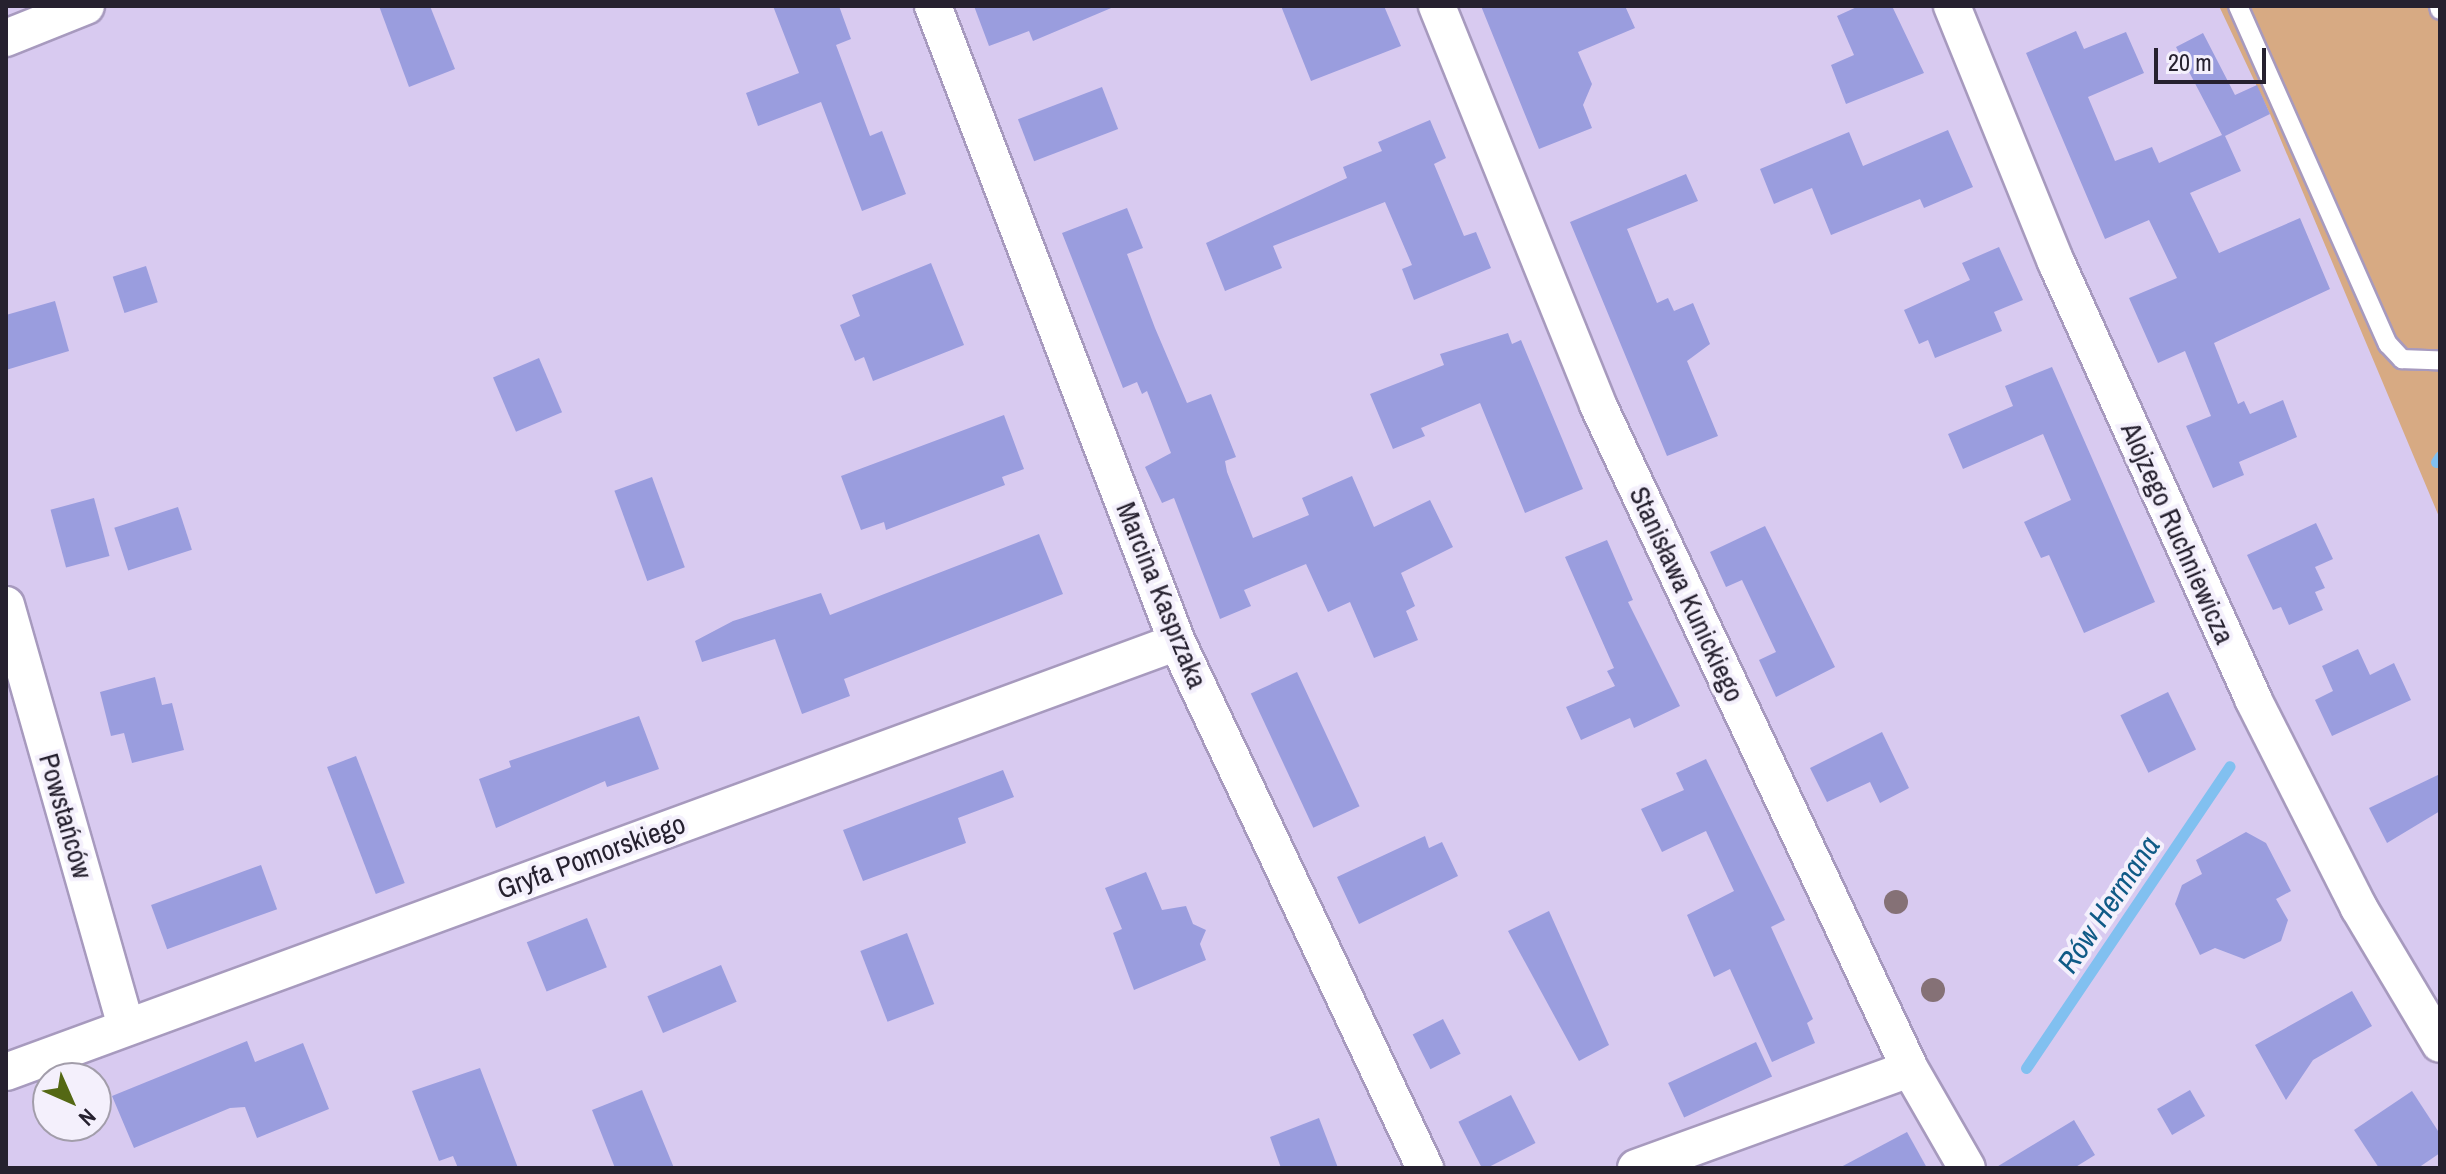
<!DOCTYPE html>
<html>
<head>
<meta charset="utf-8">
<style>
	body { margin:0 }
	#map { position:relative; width:2446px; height:1174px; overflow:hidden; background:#d8caf0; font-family:"Archivo Narrow",sans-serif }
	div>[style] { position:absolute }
	.green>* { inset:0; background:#d7aa83 }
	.stream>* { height:11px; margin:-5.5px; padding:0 5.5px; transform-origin:5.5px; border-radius:5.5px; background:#81c0f0 }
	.building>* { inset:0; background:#9a9dde; transform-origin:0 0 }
	.roads { filter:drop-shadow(2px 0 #a79abe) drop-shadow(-2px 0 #a79abe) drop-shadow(0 2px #a79abe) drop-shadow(0 -2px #a79abe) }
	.service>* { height:18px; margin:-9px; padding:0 9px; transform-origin:9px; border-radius:9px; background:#fff }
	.minor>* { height:36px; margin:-18px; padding:0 18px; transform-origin:18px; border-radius:18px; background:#fff }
	.trees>* { width:24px; height:24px; margin:-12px; border-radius:50%; background:#857176 }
	span { translate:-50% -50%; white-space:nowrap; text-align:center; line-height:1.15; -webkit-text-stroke:8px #f4f0fc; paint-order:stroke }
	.street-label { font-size:28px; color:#26212f }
	.water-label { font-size:30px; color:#0f5a86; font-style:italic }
	.frame { position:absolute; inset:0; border:8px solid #26212f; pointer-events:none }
	.north { position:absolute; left:32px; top:1062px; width:80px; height:80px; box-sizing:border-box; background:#f4f0fc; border:2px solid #a29daa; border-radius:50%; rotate:135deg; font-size:22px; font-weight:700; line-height:32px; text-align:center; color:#26212f }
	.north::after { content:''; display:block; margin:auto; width:28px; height:36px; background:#546814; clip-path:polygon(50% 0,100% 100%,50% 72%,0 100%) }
	.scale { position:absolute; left:2154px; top:48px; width:112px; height:36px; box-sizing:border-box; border:4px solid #26212f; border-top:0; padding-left:10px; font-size:24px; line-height:28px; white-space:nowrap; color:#26212f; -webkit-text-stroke:6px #f4f0fc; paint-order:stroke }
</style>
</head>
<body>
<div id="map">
	<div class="green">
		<div style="clip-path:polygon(2219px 6px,2440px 6px,2440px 519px,2270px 114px)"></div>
	</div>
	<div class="stream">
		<div style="left:2436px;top:462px;width:7px;rotate:-56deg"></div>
		<div style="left:2026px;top:1068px;width:364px;rotate:-56deg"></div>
	</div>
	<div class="building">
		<div style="clip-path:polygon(379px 6px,430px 6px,455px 69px,409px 87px)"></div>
		<div style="clip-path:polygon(773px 6px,839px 6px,851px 39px,836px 45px,870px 136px,882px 131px,906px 194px,862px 211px,821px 102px,758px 126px,746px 93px,799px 73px)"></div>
		<div style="clip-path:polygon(974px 6px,1116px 6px,1033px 41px,1029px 31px,989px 46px)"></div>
		<div style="clip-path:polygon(1281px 6px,1384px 6px,1401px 46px,1311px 81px)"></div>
		<div style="clip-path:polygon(1481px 6px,1625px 6px,1635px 28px,1578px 52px,1592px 84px,1583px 105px,1592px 128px,1539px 149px)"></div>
		<div style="clip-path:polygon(1859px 6px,1892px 6px,1924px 73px,1846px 104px,1831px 65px,1854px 55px,1837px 16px)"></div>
		<div style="clip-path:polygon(2076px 31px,2084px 49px,2126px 32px,2144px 73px,2088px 97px,2115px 161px,2152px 147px,2159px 163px,2222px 135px,2176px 47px,2203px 33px,2235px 95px,2257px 85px,2270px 114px,2225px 136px,2241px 171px,2190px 193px,2219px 253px,2300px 218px,2330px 289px,2214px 343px,2238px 404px,2244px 401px,2250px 414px,2283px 400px,2297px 437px,2239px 462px,2244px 475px,2213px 488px,2186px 426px,2211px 416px,2185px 351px,2158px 363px,2129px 298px,2177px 278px,2149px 220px,2105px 239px,2026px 53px)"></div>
		<div style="left:1102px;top:87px;width:45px;height:90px;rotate:69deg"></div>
		<div style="clip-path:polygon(1430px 120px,1446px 158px,1434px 164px,1464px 236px,1476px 232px,1491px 268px,1414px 300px,1402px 269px,1412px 265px,1385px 202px,1273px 246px,1282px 268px,1225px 291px,1206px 243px,1347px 178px,1343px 167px,1382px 151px,1378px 142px)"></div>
		<div style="clip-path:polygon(1948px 130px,1973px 187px,1924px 208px,1920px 199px,1831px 235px,1812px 188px,1774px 204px,1760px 169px,1849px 132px,1863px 166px)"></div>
		<div style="clip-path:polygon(1686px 174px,1698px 201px,1627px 229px,1657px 303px,1668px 298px,1674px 311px,1693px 303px,1710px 344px,1687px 361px,1718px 436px,1667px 456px,1570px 222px)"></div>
		<div style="clip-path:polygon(1127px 208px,1143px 248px,1127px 254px,1155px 328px,1187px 403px,1211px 394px,1236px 457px,1225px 461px,1227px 472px,1253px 538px,1309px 515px,1302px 498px,1352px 476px,1374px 527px,1430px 500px,1453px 547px,1401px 573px,1415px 606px,1406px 611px,1418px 640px,1374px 658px,1350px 602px,1328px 612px,1306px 564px,1244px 590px,1251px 606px,1220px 619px,1174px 498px,1162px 503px,1145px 467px,1171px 453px,1147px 391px,1142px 394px,1137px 382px,1123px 388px,1062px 233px)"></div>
		<div style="clip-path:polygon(1999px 247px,2023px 300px,1994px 312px,2002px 331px,1935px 358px,1928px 340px,1919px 344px,1904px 310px,1970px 280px,1962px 263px)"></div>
		<div style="clip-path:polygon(931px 263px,964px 345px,873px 381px,864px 357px,855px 361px,840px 325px,860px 316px,852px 295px)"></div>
		<div style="left:146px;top:266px;width:38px;height:35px;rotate:72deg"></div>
		<div style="clip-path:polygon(55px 301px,69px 351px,6px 370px,6px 315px)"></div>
		<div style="clip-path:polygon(1508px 333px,1512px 344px,1521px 340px,1583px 489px,1525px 513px,1480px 403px,1421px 428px,1425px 436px,1393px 449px,1370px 394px,1444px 365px,1440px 354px)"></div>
		<div style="left:539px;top:358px;width:59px;height:50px;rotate:67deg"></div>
		<div style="clip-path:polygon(2052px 367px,2155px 602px,2084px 633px,2049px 555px,2041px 558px,2024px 522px,2071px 500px,2043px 434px,1963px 469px,1948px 434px,2013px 406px,2005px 386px)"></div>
		<div style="clip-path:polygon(1004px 415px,1024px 469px,1002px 477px,1005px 485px,886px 530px,884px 522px,861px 530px,841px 476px)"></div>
		<div style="left:652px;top:477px;width:96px;height:40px;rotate:70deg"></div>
		<div style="left:94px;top:498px;width:60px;height:45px;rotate:75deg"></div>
		<div style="left:178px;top:507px;width:45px;height:67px;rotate:72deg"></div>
		<div style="clip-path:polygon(2316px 523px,2333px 559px,2315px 567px,2325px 588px,2315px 592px,2323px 610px,2289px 625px,2281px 607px,2273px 610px,2247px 555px)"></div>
		<div style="clip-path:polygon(1765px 526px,1835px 667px,1776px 697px,1759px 660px,1776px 652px,1742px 580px,1726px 587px,1710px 552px)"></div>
		<div style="clip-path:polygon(1039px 534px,1063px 594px,844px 679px,850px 696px,802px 714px,775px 639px,702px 662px,695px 641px,733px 621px,821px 593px,830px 615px)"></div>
		<div style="clip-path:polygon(1607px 540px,1633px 600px,1628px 602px,1680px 706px,1634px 728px,1630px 718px,1581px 740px,1566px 707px,1615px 686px,1607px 671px,1614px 668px,1565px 557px)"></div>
		<div style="clip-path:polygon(2358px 649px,2370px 675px,2394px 663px,2411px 700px,2332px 736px,2315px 700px,2333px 691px,2322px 666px)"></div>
		<div style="left:1297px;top:672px;width:148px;height:51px;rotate:65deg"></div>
		<div style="clip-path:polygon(155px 677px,162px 705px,172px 703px,184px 750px,132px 763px,124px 733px,111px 736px,100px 692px)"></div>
		<div style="left:2168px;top:692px;width:64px;height:53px;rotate:64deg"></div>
		<div style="clip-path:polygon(639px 716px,659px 769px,607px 787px,605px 781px,496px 828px,479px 779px,511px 767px,509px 761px)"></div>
		<div style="clip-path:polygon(1882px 732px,1909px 788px,1880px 803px,1870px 782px,1827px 802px,1810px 768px)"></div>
		<div style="left:356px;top:756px;width:136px;height:31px;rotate:69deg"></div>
		<div style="clip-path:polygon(1706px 759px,1785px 920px,1771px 927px,1813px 1019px,1807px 1023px,1815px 1043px,1772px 1062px,1730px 969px,1714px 977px,1687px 915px,1734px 891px,1706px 831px,1662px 852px,1641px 809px,1684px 790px,1676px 773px)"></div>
		<div style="clip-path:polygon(1003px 770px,1014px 797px,958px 818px,966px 843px,863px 881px,843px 830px)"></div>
		<div style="clip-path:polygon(2440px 774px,2440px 811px,2387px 843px,2369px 808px)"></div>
		<div style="clip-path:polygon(2246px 832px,2266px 843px,2291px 891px,2276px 899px,2288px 920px,2281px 941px,2244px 959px,2215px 948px,2200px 955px,2175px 904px,2182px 885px,2202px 874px,2196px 860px)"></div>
		<div style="clip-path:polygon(1425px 836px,1429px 848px,1442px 842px,1458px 876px,1359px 924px,1337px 877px)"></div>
		<div style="left:261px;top:865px;width:47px;height:117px;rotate:70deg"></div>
		<div style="clip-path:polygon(1146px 872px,1162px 910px,1186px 906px,1193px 924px,1206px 930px,1200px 944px,1206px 960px,1134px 990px,1113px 933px,1122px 929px,1105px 888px)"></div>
		<div style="clip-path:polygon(1549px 911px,1609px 1045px,1579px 1061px,1508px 931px)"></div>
		<div style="left:587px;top:918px;width:53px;height:65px;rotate:68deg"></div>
		<div style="left:907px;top:933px;width:76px;height:50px;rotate:69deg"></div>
		<div style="left:721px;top:965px;width:40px;height:80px;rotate:67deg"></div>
		<div style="clip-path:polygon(2352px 991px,2372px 1026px,2313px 1060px,2286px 1100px,2255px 1045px)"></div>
		<div style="left:1443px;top:1019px;width:39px;height:34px;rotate:63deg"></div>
		<div style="clip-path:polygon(247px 1041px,255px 1062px,303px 1043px,329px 1109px,257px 1138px,245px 1107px,230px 1108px,134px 1148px,112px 1096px)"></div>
		<div style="left:1756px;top:1042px;width:38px;height:97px;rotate:65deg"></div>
		<div style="clip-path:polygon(480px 1068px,518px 1168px,458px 1168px,453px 1156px,439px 1161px,412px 1091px)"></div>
		<div style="clip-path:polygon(642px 1090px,674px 1168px,615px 1168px,592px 1110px)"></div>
		<div style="left:2190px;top:1090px;width:30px;height:38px;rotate:60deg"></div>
		<div style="clip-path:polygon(2412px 1091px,2440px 1134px,2440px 1153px,2418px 1168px,2379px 1168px,2354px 1130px)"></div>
		<div style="left:1511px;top:1095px;width:54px;height:59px;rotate:63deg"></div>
		<div style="clip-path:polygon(1319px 1118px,1338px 1168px,1281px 1168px,1270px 1137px)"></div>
		<div style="clip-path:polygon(2074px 1120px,2095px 1155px,2074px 1168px,1995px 1168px)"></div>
		<div style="clip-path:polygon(1907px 1132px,1927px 1168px,1839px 1168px)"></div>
	</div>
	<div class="roads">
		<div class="service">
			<div style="left:2238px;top:6px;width:370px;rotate:66.1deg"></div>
			<div style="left:2388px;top:344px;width:21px;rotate:47deg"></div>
			<div style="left:2402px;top:359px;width:38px;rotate:2deg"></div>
			<div style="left:2439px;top:6px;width:4px;rotate:76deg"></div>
		</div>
		<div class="minor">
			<div style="left:933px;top:6px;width:681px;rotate:69.01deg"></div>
			<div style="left:1177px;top:642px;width:582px;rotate:64.76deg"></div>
			<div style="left:1437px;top:6px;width:430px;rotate:68deg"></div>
			<div style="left:1598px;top:405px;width:734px;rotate:64.83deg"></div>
			<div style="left:1910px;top:1069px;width:114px;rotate:60.1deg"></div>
			<div style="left:1952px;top:6px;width:276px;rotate:67.9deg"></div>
			<div style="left:2056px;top:262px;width:479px;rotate:65.7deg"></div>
			<div style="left:2253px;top:699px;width:234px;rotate:63.1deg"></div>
			<div style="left:2359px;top:908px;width:158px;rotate:59.2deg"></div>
			<div style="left:6px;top:38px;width:86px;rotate:-21.8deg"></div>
			<div style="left:6px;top:605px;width:439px;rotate:74.1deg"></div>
			<div style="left:6px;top:1072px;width:1247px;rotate:-20.16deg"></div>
			<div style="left:1636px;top:1168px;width:291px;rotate:-19.9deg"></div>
		</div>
	</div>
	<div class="trees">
		<div style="left:1896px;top:902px"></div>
		<div style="left:1933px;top:990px"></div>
	</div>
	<div class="street-label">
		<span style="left:2178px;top:533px;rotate:66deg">Alojzego Ruchniewicza</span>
		<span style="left:1687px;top:594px;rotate:65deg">Stanisława Kunickiego</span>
		<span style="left:1162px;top:595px;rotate:68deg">Marcina Kasprzaka</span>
		<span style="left:66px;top:816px;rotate:74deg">Powstańców</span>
		<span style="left:591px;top:856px;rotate:-20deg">Gryfa Pomorskiego</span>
	</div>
	<div class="water-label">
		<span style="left:2108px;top:904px;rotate:-56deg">Rów Hermana</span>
	</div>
	<div class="frame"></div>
	<div class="north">N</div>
	<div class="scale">20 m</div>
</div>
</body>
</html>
